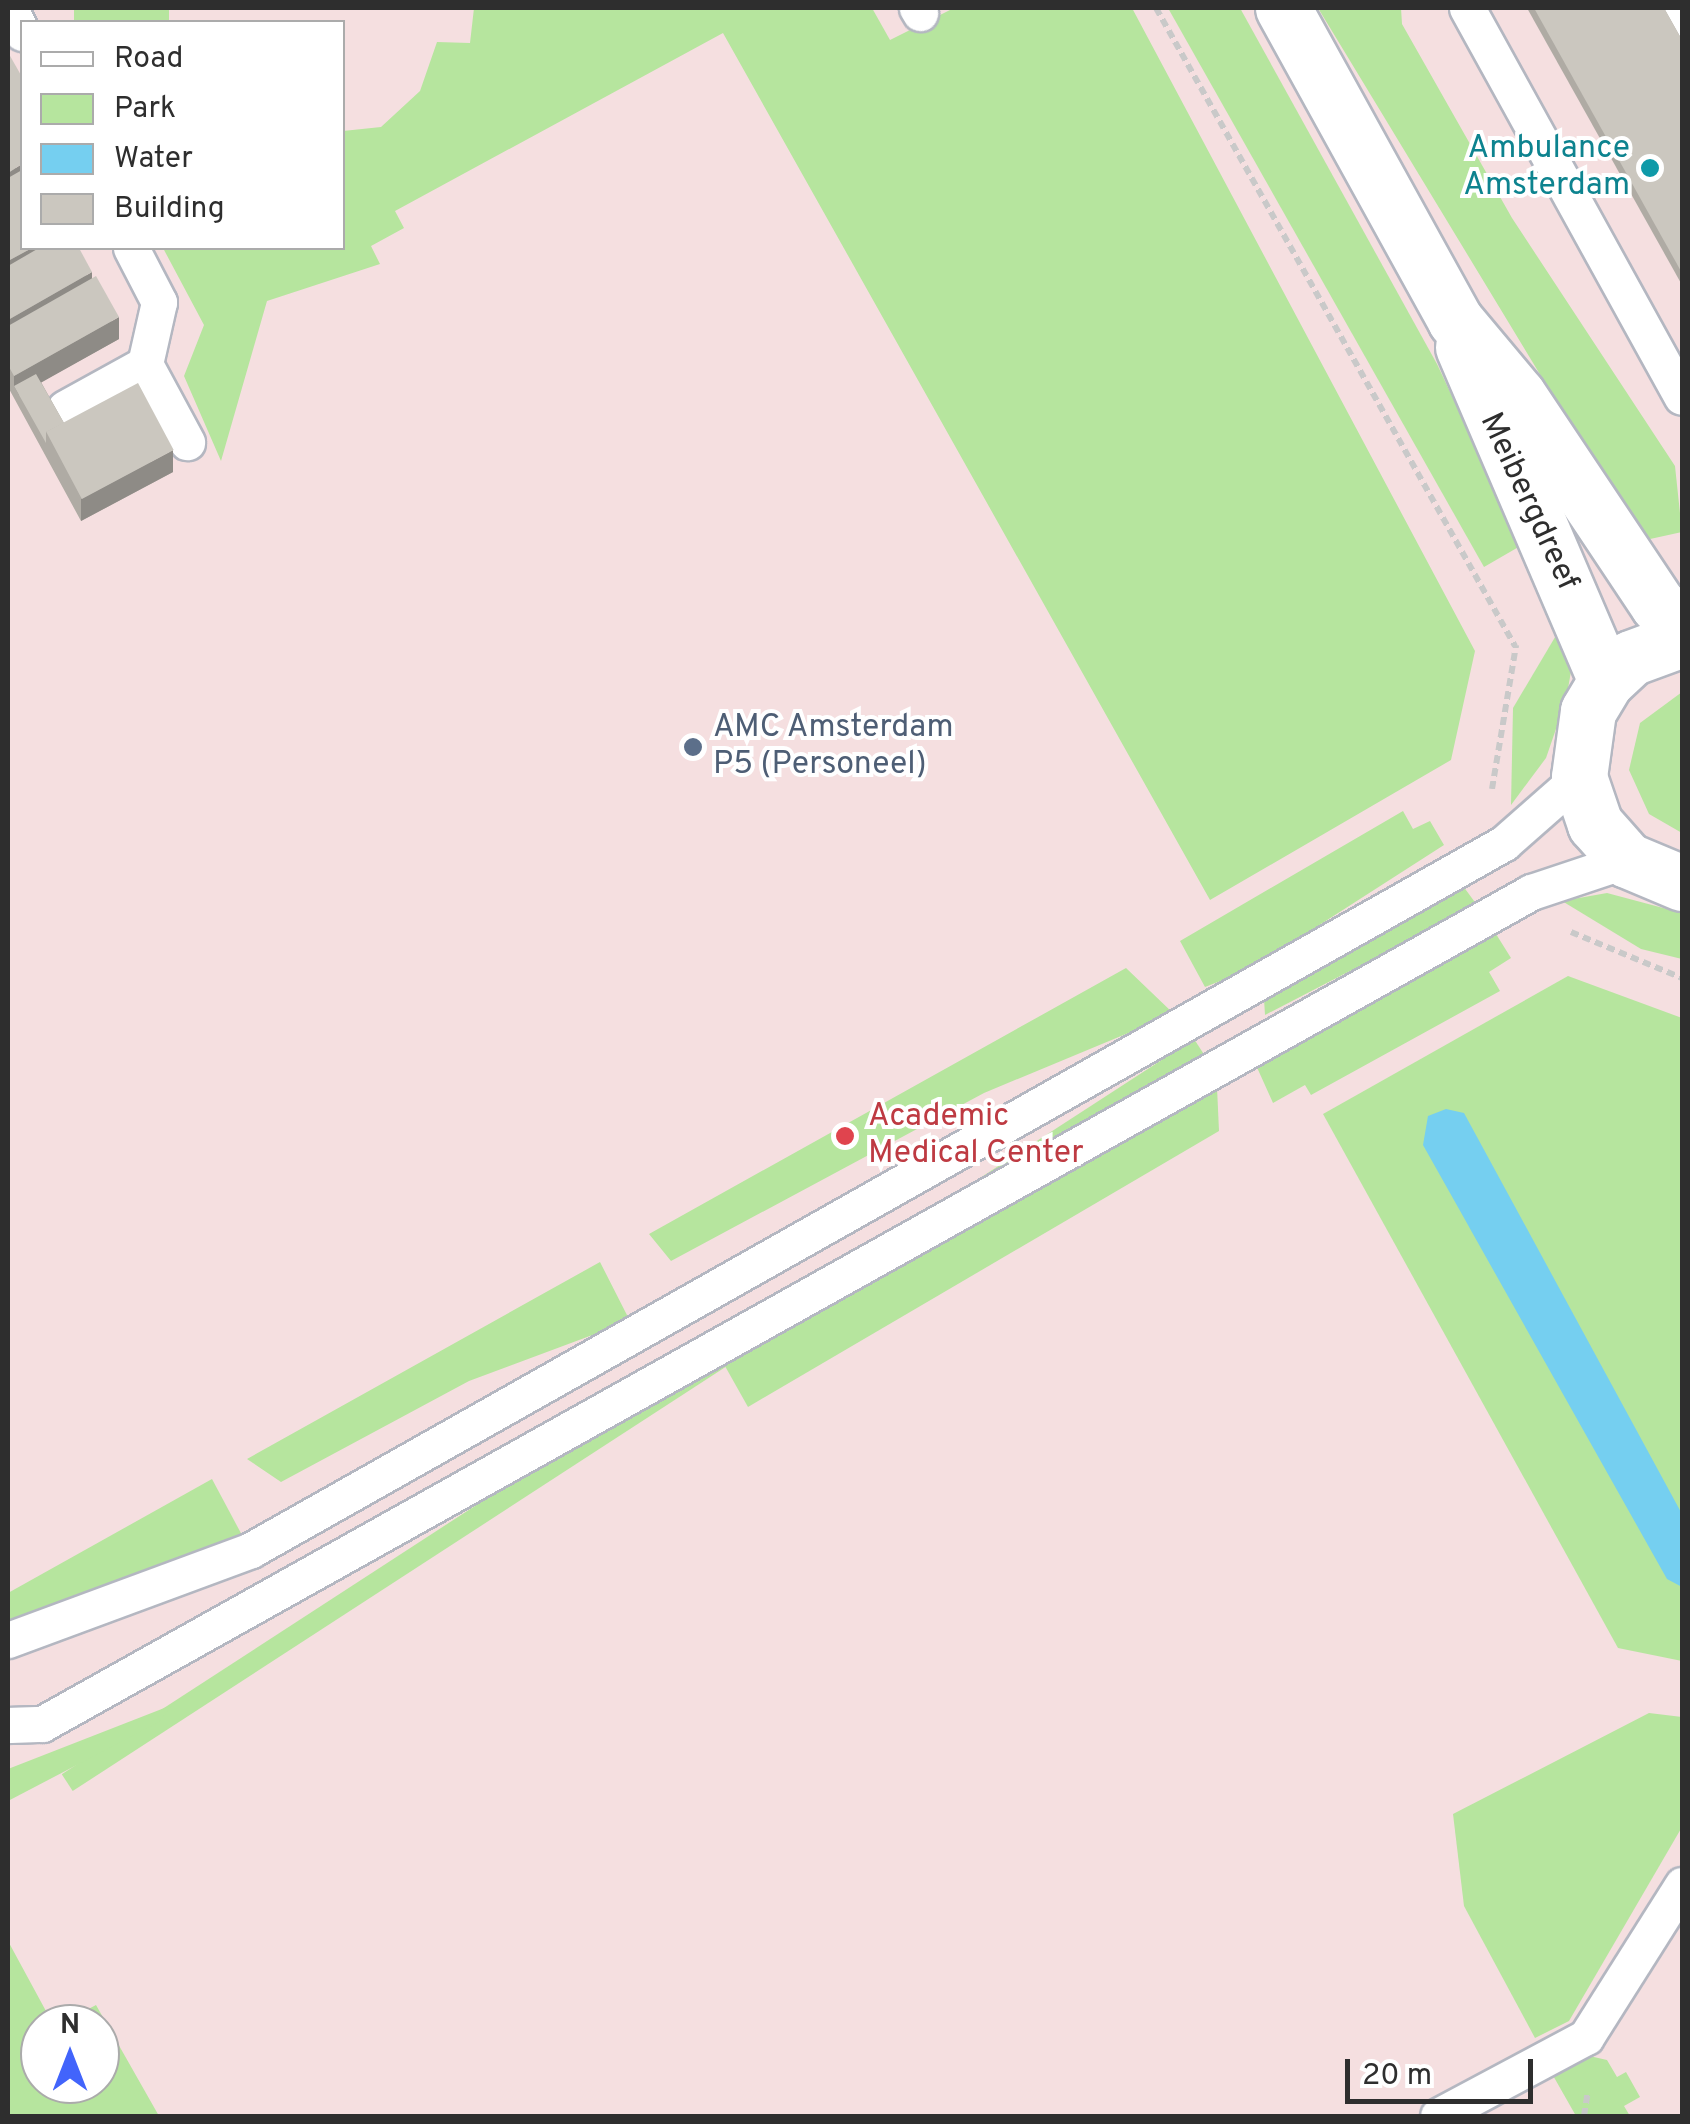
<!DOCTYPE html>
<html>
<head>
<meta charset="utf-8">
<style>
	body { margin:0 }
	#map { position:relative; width:1690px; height:2124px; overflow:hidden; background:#efe9e1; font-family:Overpass,sans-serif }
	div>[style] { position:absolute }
	.medical>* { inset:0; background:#f5dfe0 }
	.green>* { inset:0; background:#b6e59e; transform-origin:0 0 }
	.water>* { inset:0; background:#75cff0 }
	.path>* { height:6px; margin-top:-3px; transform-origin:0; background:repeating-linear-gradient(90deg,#c9c9c9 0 8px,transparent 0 13px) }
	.roads { filter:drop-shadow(2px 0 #b4b7c1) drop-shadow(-2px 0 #b4b7c1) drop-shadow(0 2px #b4b7c1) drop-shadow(0 -2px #b4b7c1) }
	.service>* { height:35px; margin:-17.5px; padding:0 17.5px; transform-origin:17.5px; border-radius:17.5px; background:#fff }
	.tertiary>* { height:55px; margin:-27.5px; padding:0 27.5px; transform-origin:27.5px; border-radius:27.5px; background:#fff }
	.wall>* { inset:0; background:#afaba4 }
	.shaded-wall>* { inset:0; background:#8e8b86 }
	.building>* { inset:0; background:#cbc7bf; transform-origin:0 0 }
	.dots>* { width:28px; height:28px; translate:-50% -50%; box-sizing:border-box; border:5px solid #fff; border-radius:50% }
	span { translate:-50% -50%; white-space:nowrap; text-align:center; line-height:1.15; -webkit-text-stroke:8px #fff; paint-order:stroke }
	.culture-label { font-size:32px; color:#0d838f }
	.right { translate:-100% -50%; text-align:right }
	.street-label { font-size:32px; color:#2e2e2e }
	.service-label { font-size:32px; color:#4e5e75 }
	.left { translate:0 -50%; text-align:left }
	.health-label { font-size:32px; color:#be3a42 }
	.frame { position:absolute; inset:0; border:10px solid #2e2e2e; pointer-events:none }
	.legend { position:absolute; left:20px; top:20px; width:325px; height:230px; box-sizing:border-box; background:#fff; border:2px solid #ababab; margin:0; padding:12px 18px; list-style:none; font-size:30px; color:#2e2e2e }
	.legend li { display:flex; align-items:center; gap:20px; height:50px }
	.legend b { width:50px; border:2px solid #ababab }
	.north { position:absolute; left:20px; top:2004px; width:100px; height:100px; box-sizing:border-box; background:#fff; border:2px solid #ababab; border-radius:50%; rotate:0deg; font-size:28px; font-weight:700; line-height:40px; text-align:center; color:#2e2e2e }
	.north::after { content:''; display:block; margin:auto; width:35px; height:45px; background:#4264fb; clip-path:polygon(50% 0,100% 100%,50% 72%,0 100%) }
	.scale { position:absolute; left:1345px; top:2059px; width:188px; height:45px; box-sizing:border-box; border:5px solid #2e2e2e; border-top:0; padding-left:12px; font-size:30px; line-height:35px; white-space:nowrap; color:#2e2e2e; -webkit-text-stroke:8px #fff; paint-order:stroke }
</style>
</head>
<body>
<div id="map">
	<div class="medical">
		<div style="clip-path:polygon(evenodd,8px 8px,1682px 8px,1682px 2116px,8px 2116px,8px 8px,22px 22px,342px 22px,342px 248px,22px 248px,22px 22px,8px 8px,40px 2024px,100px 2024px,100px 2084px,40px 2084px,40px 2024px)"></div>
	</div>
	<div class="green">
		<div style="left:74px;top:8px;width:95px;height:15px"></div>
		<div style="clip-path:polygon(474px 8px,872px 8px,890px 40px,954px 8px,1132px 8px,1475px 651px,1451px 760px,1210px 900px,723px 33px,395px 211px,404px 228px,371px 246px,380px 264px,267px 301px,221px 461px,184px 376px,204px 325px,163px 248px,342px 248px,343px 131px,381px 127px,420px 91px,437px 42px,470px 43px)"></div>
		<div style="clip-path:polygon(1168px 8px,1240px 8px,1437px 364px,1522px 545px,1484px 567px)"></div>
		<div style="clip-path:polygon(1318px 8px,1401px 8px,1402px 24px,1512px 218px,1675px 466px,1682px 532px,1641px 541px)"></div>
		<div style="clip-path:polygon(1564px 622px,1573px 660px,1566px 700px,1546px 758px,1511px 805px,1513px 708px)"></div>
		<div style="clip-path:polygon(1682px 692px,1682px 833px,1649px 814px,1629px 770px,1640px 723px)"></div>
		<div style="clip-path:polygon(1403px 811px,1413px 829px,1430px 821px,1444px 845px,1251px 969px,1205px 987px,1180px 941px)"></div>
		<div style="clip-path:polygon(1463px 886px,1477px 905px,1265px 1015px,1264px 999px)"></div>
		<div style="clip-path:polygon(1607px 893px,1682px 913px,1682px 959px,1641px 949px,1562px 901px)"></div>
		<div style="clip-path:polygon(1496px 934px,1511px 958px,1489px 972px,1500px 991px,1311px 1095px,1305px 1085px,1273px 1103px,1255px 1063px)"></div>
		<div style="clip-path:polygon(1126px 968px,1174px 1014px,984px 1093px,671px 1261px,649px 1234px)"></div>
		<div style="clip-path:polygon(1568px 976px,1682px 1018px,1682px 1661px,1618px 1648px,1323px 1114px)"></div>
		<div style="left:1194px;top:1039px;width:20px;height:1350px;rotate:57deg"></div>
		<div style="clip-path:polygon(1217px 1087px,1219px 1131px,748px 1407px,721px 1359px)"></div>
		<div style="clip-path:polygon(600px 1262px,630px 1321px,469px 1381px,281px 1482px,247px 1459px)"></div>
		<div style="clip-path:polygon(212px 1479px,243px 1537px,8px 1624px,8px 1593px)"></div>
		<div style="clip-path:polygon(172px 1705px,159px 1722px,8px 1801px,8px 1769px)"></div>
		<div style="clip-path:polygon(1649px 1713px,1682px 1717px,1682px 1827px,1569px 2021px,1535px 2038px,1464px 1906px,1453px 1814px)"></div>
		<div style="clip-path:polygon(8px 1941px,53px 2024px,40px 2024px,40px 2084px,100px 2084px,100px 2024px,60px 2024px,96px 2005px,159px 2116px,8px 2116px)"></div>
		<div style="clip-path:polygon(1585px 2055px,1607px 2060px,1617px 2077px,1626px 2072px,1640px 2097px,1624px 2106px,1630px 2116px,1576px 2116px,1551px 2072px)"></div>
	</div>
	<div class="water">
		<div style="clip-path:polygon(1446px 1109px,1464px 1113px,1682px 1514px,1682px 1587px,1667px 1579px,1423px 1145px,1428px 1116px)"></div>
	</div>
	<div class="path">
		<div style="left:1156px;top:8px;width:732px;rotate:60.63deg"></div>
		<div style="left:1492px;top:789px;width:146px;rotate:-80.5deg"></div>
		<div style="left:1571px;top:932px;width:120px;rotate:22.5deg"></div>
		<div style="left:1584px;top:2116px;width:25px;rotate:-81deg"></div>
	</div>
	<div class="roads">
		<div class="service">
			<div style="left:10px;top:8px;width:28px;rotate:64deg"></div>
			<div style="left:917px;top:8px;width:6px;rotate:59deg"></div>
			<div style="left:1467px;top:8px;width:444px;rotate:61.1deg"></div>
			<div style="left:1674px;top:8px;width:16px;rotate:60deg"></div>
			<div style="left:131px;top:248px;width:61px;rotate:62.6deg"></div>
			<div style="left:159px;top:302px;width:64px;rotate:102.7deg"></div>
			<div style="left:65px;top:408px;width:91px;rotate:-28.8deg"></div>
			<div style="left:145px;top:364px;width:89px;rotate:61.7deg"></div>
			<div style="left:8px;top:1640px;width:259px;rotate:-20.3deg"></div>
			<div style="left:251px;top:1550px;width:1439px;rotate:-29.43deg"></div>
			<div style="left:1504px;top:843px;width:100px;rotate:-41.3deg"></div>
			<div style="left:8px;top:1725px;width:34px;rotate:-2deg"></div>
			<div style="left:42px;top:1724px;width:1706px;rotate:-29.19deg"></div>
			<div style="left:1531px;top:892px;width:101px;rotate:-18.4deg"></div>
			<div style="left:1438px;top:2116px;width:168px;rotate:-28.1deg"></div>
			<div style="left:1586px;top:2037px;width:180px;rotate:-57.7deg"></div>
		</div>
		<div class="tertiary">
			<div style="left:1283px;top:8px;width:356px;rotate:61.1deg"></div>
			<div style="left:1455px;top:320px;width:98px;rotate:50deg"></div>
			<div style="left:1518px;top:395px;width:252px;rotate:56.3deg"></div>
			<div style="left:1658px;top:605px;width:32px;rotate:41deg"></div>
			<div style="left:1463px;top:347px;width:363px;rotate:66.8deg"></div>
			<div style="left:1682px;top:639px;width:54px;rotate:159.6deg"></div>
			<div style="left:1631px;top:658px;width:34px;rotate:137deg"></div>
			<div style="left:1606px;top:681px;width:35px;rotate:121deg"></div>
			<div style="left:1588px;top:711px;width:67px;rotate:97.8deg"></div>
			<div style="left:1579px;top:777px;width:50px;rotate:71.2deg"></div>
			<div style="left:1595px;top:824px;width:48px;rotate:48.4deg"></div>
			<div style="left:1627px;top:860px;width:60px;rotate:22.7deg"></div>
		</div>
	</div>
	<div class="wall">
		<div style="clip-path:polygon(1527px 8px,1664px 8px,1682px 40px,1682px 285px)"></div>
		<div style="clip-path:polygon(8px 55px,22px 248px,92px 278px,119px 339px,41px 382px,64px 423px,173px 472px,81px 521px,8px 387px)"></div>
	</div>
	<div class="shaded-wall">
		<div style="clip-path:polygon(22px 164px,22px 186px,8px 195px,8px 173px)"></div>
		<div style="clip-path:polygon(32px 248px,70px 248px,8px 283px,8px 261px)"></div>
		<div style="clip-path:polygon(92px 272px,92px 294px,8px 342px,8px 320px)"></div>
		<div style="clip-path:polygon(119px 317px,119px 339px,19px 395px,14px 386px,14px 398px,14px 376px)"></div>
		<div style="clip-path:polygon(173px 450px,173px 472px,81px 521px,81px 499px)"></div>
	</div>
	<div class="building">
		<div style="clip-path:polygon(1534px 8px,1664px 8px,1682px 40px,1682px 273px)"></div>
		<div style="clip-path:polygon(9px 54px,22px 77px,22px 164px,8px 173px,8px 55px)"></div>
		<div style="clip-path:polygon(22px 170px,22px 248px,32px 248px,8px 261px,8px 178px)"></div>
		<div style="clip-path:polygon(39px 248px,79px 248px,92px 272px,8px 320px,8px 266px)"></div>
		<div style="clip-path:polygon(96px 276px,119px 317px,14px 376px,8px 365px,8px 326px)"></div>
		<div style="clip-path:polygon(36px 374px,64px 423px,46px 432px,46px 443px,14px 386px)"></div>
		<div style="left:138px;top:383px;width:76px;height:104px;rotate:62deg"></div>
	</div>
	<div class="dots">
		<div style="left:1650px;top:168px;background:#0f9aa8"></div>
		<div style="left:693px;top:747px;background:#5c6f8a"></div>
		<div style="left:845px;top:1136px;background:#e0444e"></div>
	</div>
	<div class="culture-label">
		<span class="right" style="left:1630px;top:168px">Ambulance<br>Amsterdam</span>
	</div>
	<div class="street-label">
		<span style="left:1528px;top:502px;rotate:65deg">Meibergdreef</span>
	</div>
	<div class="service-label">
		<span class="left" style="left:713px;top:747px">AMC Amsterdam<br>P5 (Personeel)</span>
	</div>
	<div class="health-label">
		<span class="left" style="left:868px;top:1136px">Academic<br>Medical Center</span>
	</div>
	<div class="frame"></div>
	<ul class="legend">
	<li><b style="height:12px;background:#fff"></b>Road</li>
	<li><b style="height:28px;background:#b6e59e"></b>Park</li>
	<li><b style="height:28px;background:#75cff0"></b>Water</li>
	<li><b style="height:28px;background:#cbc7bf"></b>Building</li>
	</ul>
	<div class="north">N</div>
	<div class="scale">20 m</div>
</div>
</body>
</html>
